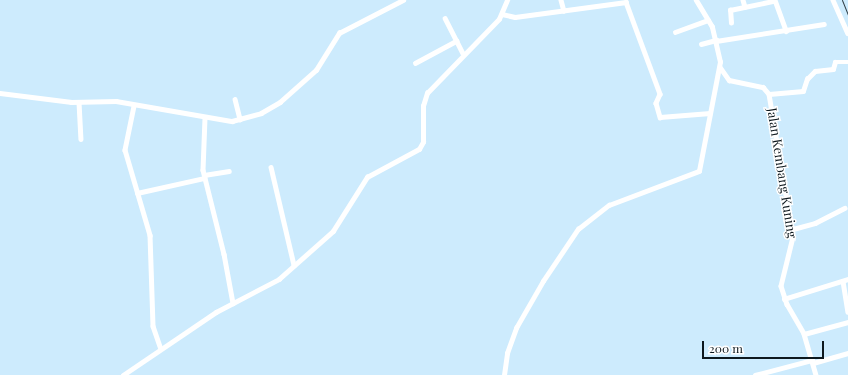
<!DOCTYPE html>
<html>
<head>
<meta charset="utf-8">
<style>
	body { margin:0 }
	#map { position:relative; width:848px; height:375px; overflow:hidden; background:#cdebfd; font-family:"Playfair Display",serif }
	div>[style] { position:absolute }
	.minor>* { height:4.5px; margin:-2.25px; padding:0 2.25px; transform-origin:2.25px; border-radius:2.25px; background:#fff }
	.rail>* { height:1px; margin:-0.5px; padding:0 0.5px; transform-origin:0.5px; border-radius:0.5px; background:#324149 }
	span { translate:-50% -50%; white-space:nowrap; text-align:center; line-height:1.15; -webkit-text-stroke:3px #fff; paint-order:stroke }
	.street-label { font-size:13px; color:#0d181e }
	.scale { position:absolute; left:702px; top:341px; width:122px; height:18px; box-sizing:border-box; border:2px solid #0d181e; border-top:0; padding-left:5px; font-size:12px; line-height:14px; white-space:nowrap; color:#0d181e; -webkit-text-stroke:3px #fff; paint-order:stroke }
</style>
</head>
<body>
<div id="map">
	<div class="minor">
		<div style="left:561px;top:0;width:11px;rotate:75deg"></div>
		<div style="left:743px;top:0;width:7px;rotate:74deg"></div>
		<div style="left:775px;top:0;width:33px;rotate:70deg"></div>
		<div style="left:833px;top:0;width:36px;rotate:66deg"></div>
		<div style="left:502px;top:14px;width:13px;rotate:13deg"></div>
		<div style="left:515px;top:17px;width:112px;rotate:-7.7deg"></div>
		<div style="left:626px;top:2px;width:98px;rotate:69.7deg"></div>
		<div style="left:660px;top:94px;width:10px;rotate:114deg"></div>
		<div style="left:656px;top:103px;width:15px;rotate:74deg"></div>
		<div style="left:660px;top:117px;width:50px;rotate:-4.6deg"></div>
		<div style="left:445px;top:18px;width:39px;rotate:63deg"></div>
		<div style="left:731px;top:23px;width:13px;rotate:-94deg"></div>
		<div style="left:730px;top:10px;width:44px;rotate:-11.8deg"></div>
		<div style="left:675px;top:32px;width:35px;rotate:-20deg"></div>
		<div style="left:716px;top:41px;width:109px;rotate:-8.9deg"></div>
		<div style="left:701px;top:44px;width:16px;rotate:-15deg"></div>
		<div style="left:415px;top:63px;width:47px;rotate:-28.2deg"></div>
		<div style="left:720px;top:67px;width:16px;rotate:55deg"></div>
		<div style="left:729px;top:80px;width:35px;rotate:12deg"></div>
		<div style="left:763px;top:87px;width:9px;rotate:49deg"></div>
		<div style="left:769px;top:94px;width:145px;rotate:80.5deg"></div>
		<div style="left:793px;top:237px;width:50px;rotate:103.8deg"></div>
		<div style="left:781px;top:286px;width:19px;rotate:72deg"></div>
		<div style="left:787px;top:304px;width:34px;rotate:60deg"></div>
		<div style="left:804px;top:334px;width:43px;rotate:73.7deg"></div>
		<div style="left:0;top:93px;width:72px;rotate:7.2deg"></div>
		<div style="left:71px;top:102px;width:45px;rotate:-1.3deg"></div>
		<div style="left:116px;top:101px;width:118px;rotate:9.8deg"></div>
		<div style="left:232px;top:121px;width:30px;rotate:-15deg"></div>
		<div style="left:261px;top:113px;width:22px;rotate:-30deg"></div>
		<div style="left:280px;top:102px;width:48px;rotate:-41.6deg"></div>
		<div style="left:316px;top:70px;width:44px;rotate:-58.1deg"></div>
		<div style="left:339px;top:33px;width:72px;rotate:-27.3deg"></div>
		<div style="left:769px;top:94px;width:34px;rotate:-5deg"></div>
		<div style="left:803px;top:91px;width:13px;rotate:-72deg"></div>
		<div style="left:807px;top:79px;width:11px;rotate:-45deg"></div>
		<div style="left:815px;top:71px;width:18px;rotate:-6deg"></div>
		<div style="left:833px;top:69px;width:7px;rotate:-74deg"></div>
		<div style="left:835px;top:62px;width:13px"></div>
		<div style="left:235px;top:99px;width:21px;rotate:76deg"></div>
		<div style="left:79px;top:102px;width:37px;rotate:87deg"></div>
		<div style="left:134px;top:106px;width:45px;rotate:101.6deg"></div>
		<div style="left:125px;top:150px;width:89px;rotate:73.6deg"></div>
		<div style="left:150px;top:235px;width:91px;rotate:88.1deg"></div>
		<div style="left:153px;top:326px;width:24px;rotate:71deg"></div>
		<div style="left:205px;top:118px;width:52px;rotate:92.2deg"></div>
		<div style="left:203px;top:170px;width:87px;rotate:76deg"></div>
		<div style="left:224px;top:254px;width:50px;rotate:79.6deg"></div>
		<div style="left:271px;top:167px;width:101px;rotate:76.8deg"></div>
		<div style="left:204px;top:175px;width:25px;rotate:-9deg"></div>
		<div style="left:137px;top:193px;width:69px;rotate:-12.6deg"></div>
		<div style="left:793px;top:229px;width:23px;rotate:-15deg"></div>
		<div style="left:815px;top:223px;width:33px;rotate:-27deg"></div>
		<div style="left:843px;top:281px;width:31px;rotate:81deg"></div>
		<div style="left:784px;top:299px;width:67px;rotate:-17.4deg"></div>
		<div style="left:804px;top:334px;width:46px;rotate:-15.3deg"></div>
		<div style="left:813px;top:363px;width:36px;rotate:-16deg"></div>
		<div style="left:123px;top:375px;width:112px;rotate:-34.1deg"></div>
		<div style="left:216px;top:312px;width:71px;rotate:-27.6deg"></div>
		<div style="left:279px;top:279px;width:72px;rotate:-41.6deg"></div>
		<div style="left:333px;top:231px;width:64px;rotate:-57.8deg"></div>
		<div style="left:367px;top:177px;width:59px;rotate:-28.3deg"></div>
		<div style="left:419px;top:149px;width:8px;rotate:-60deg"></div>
		<div style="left:423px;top:142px;width:36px;rotate:-90deg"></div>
		<div style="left:423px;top:106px;width:14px;rotate:-73deg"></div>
		<div style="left:427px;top:93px;width:103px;rotate:-45.8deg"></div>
		<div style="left:499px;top:19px;width:21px;rotate:-67deg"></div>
		<div style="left:504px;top:375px;width:22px;rotate:-82deg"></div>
		<div style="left:507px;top:353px;width:27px;rotate:-70deg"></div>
		<div style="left:516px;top:328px;width:54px;rotate:-60.1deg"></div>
		<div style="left:543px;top:281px;width:63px;rotate:-56.1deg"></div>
		<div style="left:578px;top:229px;width:39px;rotate:-38deg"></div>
		<div style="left:609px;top:205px;width:96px;rotate:-20.7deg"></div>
		<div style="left:699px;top:171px;width:111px;rotate:-79.1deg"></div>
		<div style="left:720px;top:62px;width:36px;rotate:-103deg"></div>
		<div style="left:712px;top:27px;width:31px;rotate:-121deg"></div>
		<div style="left:755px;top:375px;width:59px;rotate:-14.7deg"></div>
	</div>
	<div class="rail">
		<div style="left:842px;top:0;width:16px;rotate:68deg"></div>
	</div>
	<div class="street-label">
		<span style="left:782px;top:173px;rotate:81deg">Jalan Kembang Kuning</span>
	</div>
	<div class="scale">200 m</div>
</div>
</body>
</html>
